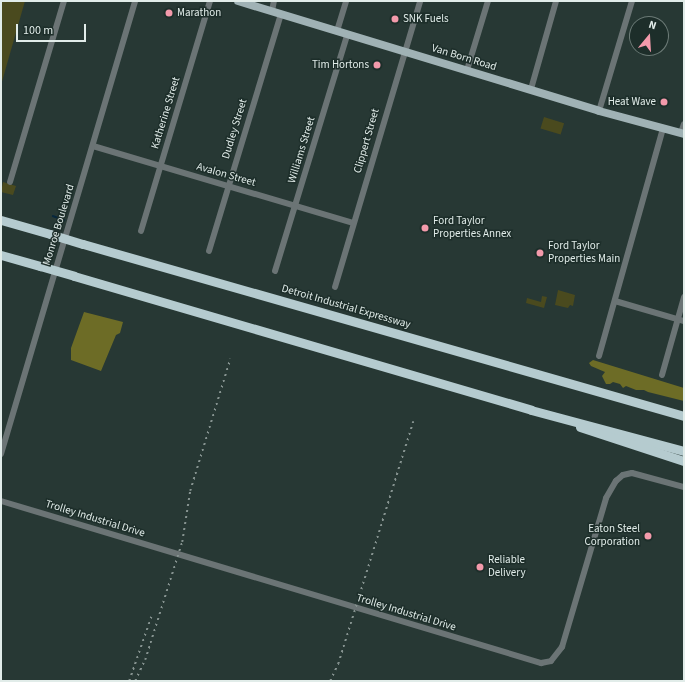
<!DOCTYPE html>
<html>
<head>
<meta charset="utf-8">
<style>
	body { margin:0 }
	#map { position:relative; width:685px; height:682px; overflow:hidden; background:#273834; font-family:"Source Sans 3",sans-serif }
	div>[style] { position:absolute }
	.green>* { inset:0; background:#4a4a1e; transform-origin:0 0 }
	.forest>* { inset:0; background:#6d6c26 }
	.stream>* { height:1.5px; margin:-0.75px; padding:0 0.75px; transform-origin:0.75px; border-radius:0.75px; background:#07273d }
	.minor>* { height:6px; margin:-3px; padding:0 3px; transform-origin:3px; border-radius:3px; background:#6b7475 }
	.major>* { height:8px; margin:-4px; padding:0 4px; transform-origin:4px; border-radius:4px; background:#a0b2b5 }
	.highway>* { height:9px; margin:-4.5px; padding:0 4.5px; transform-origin:4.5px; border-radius:4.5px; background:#b5cbcf }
	.rail>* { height:1.5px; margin-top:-0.75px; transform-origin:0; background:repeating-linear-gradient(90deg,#869390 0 2px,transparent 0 6px) }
	.highway-bridge>* { height:9px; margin:-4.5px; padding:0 4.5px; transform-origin:4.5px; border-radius:4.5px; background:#b5cbcf }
	.dots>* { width:11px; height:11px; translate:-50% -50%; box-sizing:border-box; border:2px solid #1d2e2a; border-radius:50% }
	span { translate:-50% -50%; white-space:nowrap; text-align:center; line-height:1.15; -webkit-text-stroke:3px #1d2e2a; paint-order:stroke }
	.poi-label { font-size:11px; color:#e1ece9 }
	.left { translate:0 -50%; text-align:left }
	.right { translate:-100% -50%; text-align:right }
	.street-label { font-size:11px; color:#e1ece9 }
	.frame { position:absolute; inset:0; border:2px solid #e1ece9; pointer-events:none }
	.north { position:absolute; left:629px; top:16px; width:40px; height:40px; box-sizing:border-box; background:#1d2e2a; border:1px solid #6b7a76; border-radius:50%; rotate:18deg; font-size:11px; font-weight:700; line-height:16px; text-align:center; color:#e1ece9 }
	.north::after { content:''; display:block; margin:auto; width:14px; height:18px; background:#f39aab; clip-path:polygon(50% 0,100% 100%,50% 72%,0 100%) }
	.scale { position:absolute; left:16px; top:24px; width:70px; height:18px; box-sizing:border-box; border:2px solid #e1ece9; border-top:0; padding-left:5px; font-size:12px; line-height:14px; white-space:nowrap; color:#e1ece9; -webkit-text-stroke:3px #1d2e2a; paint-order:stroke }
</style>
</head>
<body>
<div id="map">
	<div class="green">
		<div style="clip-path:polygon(1px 1px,25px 1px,1px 85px)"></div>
		<div style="left:544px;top:117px;width:21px;height:12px;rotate:17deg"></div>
		<div style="clip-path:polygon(3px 182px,16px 186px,13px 195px,1px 192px)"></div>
		<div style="clip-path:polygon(558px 290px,575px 295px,573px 306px,570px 305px,568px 308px,555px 305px)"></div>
		<div style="clip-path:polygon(542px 296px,547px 297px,544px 308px,526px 303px,527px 298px,541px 302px)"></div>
	</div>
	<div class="forest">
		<div style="clip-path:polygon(84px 312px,123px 322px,120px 333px,116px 335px,101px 371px,71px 360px,71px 348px)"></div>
		<div style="clip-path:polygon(593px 360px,684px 388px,684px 401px,648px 392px,644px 390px,636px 390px,626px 386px,623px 388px,620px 384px,613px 382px,610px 384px,606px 384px,602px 376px,605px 372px,591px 366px,589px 363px)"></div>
	</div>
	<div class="stream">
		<div style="left:53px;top:216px;width:12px;rotate:20deg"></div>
	</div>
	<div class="minor">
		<div style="left:272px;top:11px;width:10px;rotate:-79deg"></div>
		<div style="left:337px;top:31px;width:31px;rotate:-73deg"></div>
		<div style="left:467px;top:70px;width:72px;rotate:-73.1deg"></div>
		<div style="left:531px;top:89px;width:91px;rotate:-74.1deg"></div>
		<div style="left:599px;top:111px;width:115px;rotate:-73.3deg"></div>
		<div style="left:681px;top:133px;width:9px;rotate:-72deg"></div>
		<div style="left:93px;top:146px;width:271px;rotate:16.5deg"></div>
		<div style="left:10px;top:182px;width:189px;rotate:-73.4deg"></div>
		<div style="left:141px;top:231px;width:240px;rotate:-73.3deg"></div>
		<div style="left:209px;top:251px;width:248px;rotate:-73.1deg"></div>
		<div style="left:275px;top:271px;width:247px;rotate:-73deg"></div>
		<div style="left:335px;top:287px;width:298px;rotate:-73.4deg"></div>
		<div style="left:615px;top:301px;width:72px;rotate:16.2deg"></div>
		<div style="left:599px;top:356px;width:237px;rotate:-74.3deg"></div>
		<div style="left:662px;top:375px;width:81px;rotate:-74.2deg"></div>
		<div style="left:1px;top:454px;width:472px;rotate:-73.5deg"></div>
		<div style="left:1px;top:501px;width:564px;rotate:16.7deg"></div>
		<div style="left:541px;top:663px;width:10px;rotate:-11deg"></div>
		<div style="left:551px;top:661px;width:18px;rotate:-52deg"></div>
		<div style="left:562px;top:647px;width:155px;rotate:-73.5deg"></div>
		<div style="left:606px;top:498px;width:20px;rotate:-60deg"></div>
		<div style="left:616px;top:481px;width:9px;rotate:-41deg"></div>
		<div style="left:623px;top:475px;width:9px;rotate:-13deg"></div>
		<div style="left:632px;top:473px;width:54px;rotate:15.1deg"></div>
	</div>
	<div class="major">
		<div style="left:238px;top:1px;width:377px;rotate:16.9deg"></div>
		<div style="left:599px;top:111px;width:88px;rotate:15.1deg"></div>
	</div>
	<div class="highway">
		<div style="left:1px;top:220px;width:51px;rotate:15.9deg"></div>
		<div style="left:83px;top:244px;width:625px;rotate:15.97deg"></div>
		<div style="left:1px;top:255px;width:41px;rotate:15.8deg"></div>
		<div style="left:74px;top:276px;width:476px;rotate:16.3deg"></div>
		<div style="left:531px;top:410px;width:158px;rotate:15deg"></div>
		<div style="left:580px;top:427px;width:109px;rotate:18.1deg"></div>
	</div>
	<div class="rail">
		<div style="left:129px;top:681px;width:68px;rotate:-71deg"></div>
		<div style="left:135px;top:681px;width:23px;rotate:-65deg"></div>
		<div style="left:145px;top:660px;width:124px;rotate:-72.6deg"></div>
		<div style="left:182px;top:542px;width:52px;rotate:-81.1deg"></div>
		<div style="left:190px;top:491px;width:138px;rotate:-73.1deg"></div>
		<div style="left:330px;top:681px;width:19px;rotate:-65deg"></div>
		<div style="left:338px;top:664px;width:254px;rotate:-72.8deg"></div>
	</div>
	<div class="highway-bridge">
		<div style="left:50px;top:234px;width:34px;rotate:17deg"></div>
		<div style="left:40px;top:266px;width:35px;rotate:16deg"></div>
	</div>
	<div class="dots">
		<div style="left:169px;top:13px;background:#f39aab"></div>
		<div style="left:395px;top:19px;background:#f39aab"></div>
		<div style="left:377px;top:65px;background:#f39aab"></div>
		<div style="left:664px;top:102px;background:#f39aab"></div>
		<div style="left:425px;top:228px;background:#f39aab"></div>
		<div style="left:540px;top:253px;background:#f39aab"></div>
		<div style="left:648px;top:536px;background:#f39aab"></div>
		<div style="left:480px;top:567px;background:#f39aab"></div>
	</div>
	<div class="poi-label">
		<span class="left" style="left:177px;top:13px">Marathon</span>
		<span class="left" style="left:403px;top:19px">SNK Fuels</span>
		<span class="right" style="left:369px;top:65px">Tim Hortons</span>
		<span class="right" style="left:656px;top:102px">Heat Wave</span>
		<span class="left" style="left:433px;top:228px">Ford Taylor<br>Properties Annex</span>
		<span class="left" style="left:548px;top:253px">Ford Taylor<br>Properties Main</span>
		<span class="right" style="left:640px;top:536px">Eaton Steel<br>Corporation</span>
		<span class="left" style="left:488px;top:567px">Reliable<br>Delivery</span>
	</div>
	<div class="street-label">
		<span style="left:464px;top:58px;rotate:17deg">Van Born Road</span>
		<span style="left:166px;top:113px;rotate:-73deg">Katherine Street</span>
		<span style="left:235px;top:129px;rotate:-73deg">Dudley Street</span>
		<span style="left:367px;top:141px;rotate:-74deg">Clippert Street</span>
		<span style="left:302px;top:150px;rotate:-73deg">Williams Street</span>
		<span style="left:226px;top:175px;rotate:16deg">Avalon Street</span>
		<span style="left:59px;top:225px;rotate:-73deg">Monroe Boulevard</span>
		<span style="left:346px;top:307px;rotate:16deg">Detroit Industrial Expressway</span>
		<span style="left:95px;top:519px;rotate:17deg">Trolley Industrial Drive</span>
		<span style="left:406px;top:613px;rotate:17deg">Trolley Industrial Drive</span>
	</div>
	<div class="frame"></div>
	<div class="north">N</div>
	<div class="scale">100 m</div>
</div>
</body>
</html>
